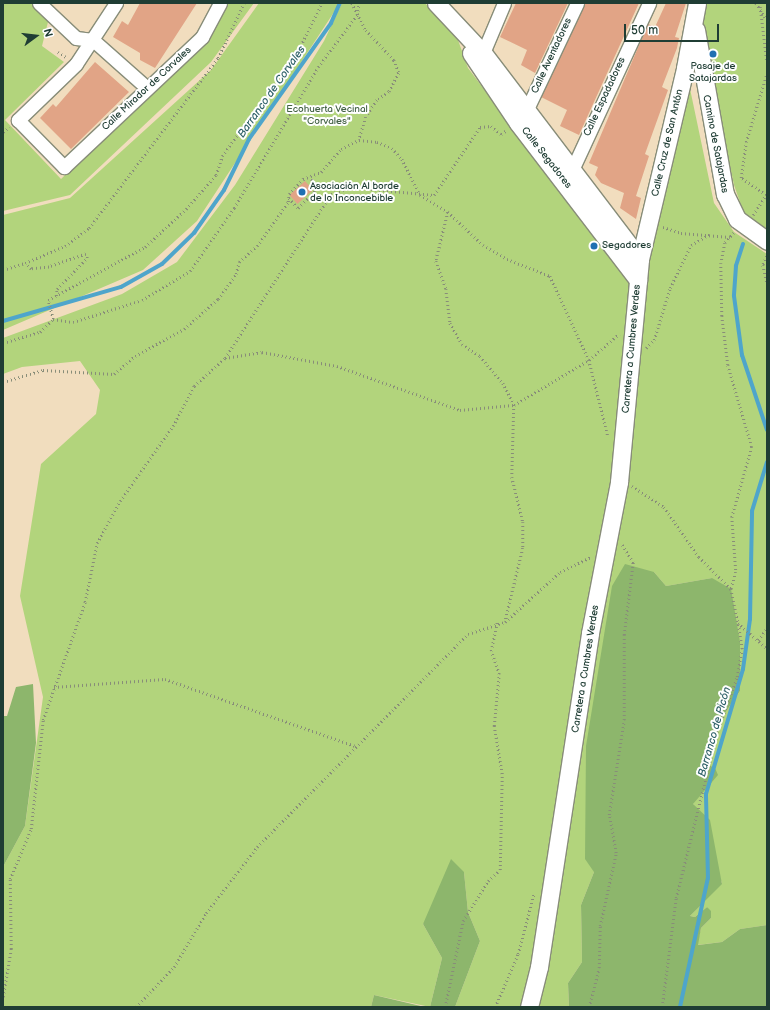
<!DOCTYPE html>
<html>
<head>
<meta charset="utf-8">
<style>
	body { margin:0 }
	#map { position:relative; width:770px; height:1010px; overflow:hidden; background:#f1ddbe; font-family:"Balsamiq Sans",sans-serif }
	div>[style] { position:absolute }
	.green>* { inset:0; background:#b2d47c }
	.forest>* { inset:0; background:#8db66c }
	.stream>* { height:4px; margin:-2px; padding:0 2px; transform-origin:2px; border-radius:2px; background:#4ea5cb }
	.building>* { inset:0; background:#e1a486; transform-origin:0 0 }
	.path>* { height:2.5px; margin-top:-1.25px; transform-origin:0; background:repeating-linear-gradient(90deg,#888d79 0 1px,transparent 0 4px) }
	.roads { filter:drop-shadow(1px 0 #888d79) drop-shadow(-1px 0 #888d79) drop-shadow(0 1px #888d79) drop-shadow(0 -1px #888d79) }
	.minor>* { height:13px; margin:-6.5px; padding:0 6.5px; transform-origin:6.5px; border-radius:6.5px; background:#fff }
	.tertiary>* { height:17px; margin:-8.5px; padding:0 8.5px; transform-origin:8.5px; border-radius:8.5px; background:#fff }
	.dots>* { width:11px; height:11px; translate:-50% -50%; box-sizing:border-box; border:2px solid #fff; border-radius:50% }
	span { translate:-50% -50%; white-space:nowrap; text-align:center; line-height:1.15; -webkit-text-stroke:4px #fff; paint-order:stroke }
	.street-label { font-size:10px; color:#1f3d34 }
	.poi-label { font-size:10px; color:#1f3d34 }
	.left { translate:0 -50%; text-align:left }
	.park-label { font-size:10px; color:#446346 }
	.water-label { font-size:11px; color:#2f6169; font-style:italic }
	.frame { position:absolute; inset:0; border:4px solid #1f3d34; pointer-events:none }
	.north { position:absolute; left:16px; top:16px; width:40px; height:40px; -webkit-text-stroke:3px #fff; paint-order:stroke; rotate:75deg; font-size:11px; font-weight:700; line-height:16px; text-align:center; color:#1f3d34 }
	.north::after { content:''; display:block; margin:auto; width:14px; height:18px; background:#1f3d34; clip-path:polygon(50% 0,100% 100%,50% 72%,0 100%) }
	.scale { position:absolute; left:624px; top:24px; width:95px; height:18px; box-sizing:border-box; border:2px solid #1f3d34; border-top:0; padding-left:5px; font-size:12px; line-height:14px; white-space:nowrap; color:#1f3d34; -webkit-text-stroke:3px #fff; paint-order:stroke }
</style>
</head>
<body>
<div id="map">
	<div class="green">
		<div style="clip-path:polygon(3px 3px,33px 3px,49px 18px,42px 46px,64px 62px,5px 120px,61px 179px,205px 41px,228px 3px,254px 3px,211px 62px,70px 195px,3px 211px)"></div>
		<div style="clip-path:polygon(259px 3px,340px 3px,197px 221px,143px 270px,3px 330px,3px 215px,70px 198px,211px 70px)"></div>
		<div style="clip-path:polygon(342px 3px,425px 3px,458px 40px,468px 68px,633px 287px,689px 84px,714px 203px,734px 232px,767px 254px,767px 925px,740px 929px,722px 942px,697px 945px,701px 928px,711px 918px,707px 907px,695px 917px,690px 916px,722px 883px,693px 804px,723px 716px,740px 691px,712px 578px,666px 586px,654px 572px,594px 872px,581px 905px,582px 962px,568px 983px,569px 1007px,455px 1007px,480px 941px,468px 912px,464px 872px,423px 924px,442px 958px,430px 1007px,374px 995px,371px 1007px,3px 1007px,3px 867px,25px 826px,43px 697px,20px 596px,41px 464px,96px 414px,100px 390px,80px 361px,22px 367px,3px 374px,3px 338px,122px 294px,177px 262px,235px 185px,324px 41px)"></div>
		<div style="clip-path:polygon(704px 3px,767px 3px,767px 229px,744px 214px,734px 185px,700px 26px)"></div>
	</div>
	<div class="forest">
		<div style="clip-path:polygon(625px 564px,654px 572px,666px 586px,712px 578px,731px 589px,740px 642px,740px 691px,723px 716px,705px 764px,715px 768px,718px 775px,693px 804px,710px 820px,722px 884px,690px 916px,695px 917px,707px 907px,711px 911px,711px 918px,701px 928px,698px 945px,722px 942px,740px 929px,767px 925px,767px 1007px,569px 1007px,568px 983px,582px 962px,581px 905px,594px 872px,585px 859px,586px 746px,612px 586px)"></div>
		<div style="clip-path:polygon(33px 684px,36px 743px,25px 826px,3px 867px,3px 716px,7px 716px,16px 687px)"></div>
		<div style="clip-path:polygon(451px 859px,464px 872px,468px 912px,480px 941px,455px 1007px,430px 1007px,442px 958px,423px 924px)"></div>
		<div style="clip-path:polygon(374px 995px,425px 1007px,371px 1007px)"></div>
	</div>
	<div class="stream">
		<div style="left:743px;top:244px;width:23px;rotate:108deg"></div>
		<div style="left:736px;top:266px;width:30px;rotate:94deg"></div>
		<div style="left:734px;top:296px;width:60px;rotate:82.3deg"></div>
		<div style="left:742px;top:355px;width:79px;rotate:71.6deg"></div>
		<div style="left:3px;top:321px;width:123px;rotate:-16.1deg"></div>
		<div style="left:121px;top:287px;width:47px;rotate:-29.3deg"></div>
		<div style="left:162px;top:264px;width:45px;rotate:-44.1deg"></div>
		<div style="left:194px;top:233px;width:52px;rotate:-55.1deg"></div>
		<div style="left:224px;top:190px;width:57px;rotate:-63.9deg"></div>
		<div style="left:249px;top:139px;width:142px;rotate:-54.7deg"></div>
		<div style="left:331px;top:23px;width:22px;rotate:-66deg"></div>
		<div style="left:680px;top:1007px;width:132px;rotate:-77.8deg"></div>
		<div style="left:708px;top:878px;width:84px;rotate:-91.4deg"></div>
		<div style="left:706px;top:794px;width:130px;rotate:-73.5deg"></div>
		<div style="left:743px;top:669px;width:50px;rotate:-82deg"></div>
		<div style="left:750px;top:619px;width:108px;rotate:-88.9deg"></div>
		<div style="left:752px;top:511px;width:51px;rotate:-73deg"></div>
	</div>
	<div class="building">
		<div style="clip-path:polygon(140px 3px,197px 3px,155px 68px,140px 60px,140px 53px,113px 37px,122px 21px,128px 25px)"></div>
		<div style="clip-path:polygon(516px 3px,568px 3px,535px 73px,521px 65px,527px 50px,500px 37px)"></div>
		<div style="clip-path:polygon(585px 3px,639px 3px,579px 135px,560px 126px,567px 110px,541px 97px)"></div>
		<div style="clip-path:polygon(666px 3px,686px 3px,675px 37px,679px 38px,677px 48px,662px 87px,668px 90px,645px 154px,649px 156px,636px 196px,641px 198px,636px 219px,620px 208px,624px 193px,601px 183px,595px 175px,598px 167px,589px 163px,648px 24px,655px 27px)"></div>
		<div style="clip-path:polygon(95px 62px,129px 92px,71px 149px,40px 118px,53px 104px,56px 107px)"></div>
		<div style="left:305px;top:181px;width:12px;height:21px;rotate:48deg"></div>
	</div>
	<div class="path">
		<div style="left:352px;top:3px;width:30px;rotate:63deg"></div>
		<div style="left:366px;top:30px;width:41px;rotate:47deg"></div>
		<div style="left:394px;top:60px;width:14px;rotate:69deg"></div>
		<div style="left:399px;top:73px;width:21px;rotate:118deg"></div>
		<div style="left:389px;top:92px;width:14px;rotate:146deg"></div>
		<div style="left:377px;top:100px;width:20px;rotate:123deg"></div>
		<div style="left:366px;top:117px;width:24px;rotate:107deg"></div>
		<div style="left:756px;top:3px;width:20px;rotate:57deg"></div>
		<div style="left:760px;top:3px;width:59px;rotate:83.2deg"></div>
		<div style="left:58px;top:52px;width:9px;rotate:32deg"></div>
		<div style="left:3px;top:132px;width:8px;rotate:-40deg"></div>
		<div style="left:289px;top:198px;width:13px;rotate:48deg"></div>
		<div style="left:298px;top:208px;width:23px;rotate:-45deg"></div>
		<div style="left:314px;top:192px;width:16px;rotate:-101deg"></div>
		<div style="left:448px;top:212px;width:50px;rotate:103.8deg"></div>
		<div style="left:436px;top:261px;width:30px;rotate:70deg"></div>
		<div style="left:446px;top:289px;width:34px;rotate:83deg"></div>
		<div style="left:450px;top:323px;width:24px;rotate:60deg"></div>
		<div style="left:462px;top:344px;width:22px;rotate:34deg"></div>
		<div style="left:480px;top:356px;width:35px;rotate:50deg"></div>
		<div style="left:503px;top:383px;width:25px;rotate:63deg"></div>
		<div style="left:514px;top:405px;width:72px;rotate:91.6deg"></div>
		<div style="left:512px;top:477px;width:46px;rotate:76.3deg"></div>
		<div style="left:523px;top:522px;width:26px;rotate:90deg"></div>
		<div style="left:523px;top:548px;width:76px;rotate:103.7deg"></div>
		<div style="left:753px;top:215px;width:24px;rotate:-57deg"></div>
		<div style="left:766px;top:195px;width:30px;rotate:-146deg"></div>
		<div style="left:741px;top:178px;width:36px;rotate:-82deg"></div>
		<div style="left:746px;top:142px;width:72px;rotate:-73.1deg"></div>
		<div style="left:663px;top:227px;width:19px;rotate:18deg"></div>
		<div style="left:681px;top:233px;width:49px;rotate:4.7deg"></div>
		<div style="left:734px;top:233px;width:13px;rotate:132deg"></div>
		<div style="left:725px;top:243px;width:20px;rotate:101deg"></div>
		<div style="left:721px;top:263px;width:53px;rotate:88.9deg"></div>
		<div style="left:722px;top:316px;width:49px;rotate:83deg"></div>
		<div style="left:728px;top:365px;width:85px;rotate:73.7deg"></div>
		<div style="left:752px;top:447px;width:73px;rotate:105.9deg"></div>
		<div style="left:732px;top:517px;width:55px;rotate:85.8deg"></div>
		<div style="left:736px;top:572px;width:18px;rotate:106deg"></div>
		<div style="left:731px;top:589px;width:35px;rotate:78deg"></div>
		<div style="left:738px;top:623px;width:38px;rotate:41deg"></div>
		<div style="left:767px;top:256px;width:10px;rotate:114deg"></div>
		<div style="left:763px;top:265px;width:17px;rotate:77deg"></div>
		<div style="left:3px;top:270px;width:23px;rotate:-18deg"></div>
		<div style="left:56px;top:296px;width:7px;rotate:-82deg"></div>
		<div style="left:57px;top:289px;width:43px;rotate:-45.9deg"></div>
		<div style="left:87px;top:258px;width:4px;rotate:-104deg"></div>
		<div style="left:86px;top:254px;width:39px;rotate:161deg"></div>
		<div style="left:49px;top:267px;width:18px;rotate:174deg"></div>
		<div style="left:31px;top:269px;width:8px;rotate:-135deg"></div>
		<div style="left:25px;top:263px;width:43px;rotate:-23deg"></div>
		<div style="left:65px;top:246px;width:30px;rotate:-37deg"></div>
		<div style="left:89px;top:228px;width:213px;rotate:-52.8deg"></div>
		<div style="left:218px;top:58px;width:61px;rotate:-64.7deg"></div>
		<div style="left:53px;top:319px;width:20px;rotate:-105deg"></div>
		<div style="left:48px;top:300px;width:111px;rotate:-28.7deg"></div>
		<div style="left:145px;top:247px;width:56px;rotate:-42.8deg"></div>
		<div style="left:186px;top:209px;width:45px;rotate:-48.6deg"></div>
		<div style="left:216px;top:175px;width:20px;rotate:-72deg"></div>
		<div style="left:222px;top:156px;width:127px;rotate:-53.9deg"></div>
		<div style="left:297px;top:53px;width:56px;rotate:-63.4deg"></div>
		<div style="left:3px;top:343px;width:39px;rotate:-17deg"></div>
		<div style="left:40px;top:332px;width:18px;rotate:-45deg"></div>
		<div style="left:53px;top:319px;width:20px;rotate:9deg"></div>
		<div style="left:73px;top:322px;width:72px;rotate:-17.7deg"></div>
		<div style="left:142px;top:300px;width:56px;rotate:-31.1deg"></div>
		<div style="left:190px;top:271px;width:77px;rotate:-55.1deg"></div>
		<div style="left:234px;top:208px;width:164px;rotate:-59.2deg"></div>
		<div style="left:318px;top:67px;width:65px;rotate:-53.1deg"></div>
		<div style="left:357px;top:15px;width:12px;rotate:-81deg"></div>
		<div style="left:646px;top:348px;width:11px;rotate:-45deg"></div>
		<div style="left:654px;top:340px;width:54px;rotate:-72.9deg"></div>
		<div style="left:670px;top:288px;width:48px;rotate:-64deg"></div>
		<div style="left:691px;top:245px;width:22px;rotate:-30deg"></div>
		<div style="left:225px;top:358px;width:37px;rotate:-9deg"></div>
		<div style="left:262px;top:352px;width:76px;rotate:10.6deg"></div>
		<div style="left:337px;top:366px;width:131px;rotate:19.7deg"></div>
		<div style="left:460px;top:410px;width:54px;rotate:-5.3deg"></div>
		<div style="left:514px;top:405px;width:87px;rotate:-31deg"></div>
		<div style="left:589px;top:360px;width:40px;rotate:-41deg"></div>
		<div style="left:3px;top:382px;width:42px;rotate:-16.7deg"></div>
		<div style="left:43px;top:370px;width:71px;rotate:3.2deg"></div>
		<div style="left:114px;top:374px;width:28px;rotate:-41deg"></div>
		<div style="left:135px;top:356px;width:56px;rotate:-28.9deg"></div>
		<div style="left:184px;top:329px;width:45px;rotate:-41.4deg"></div>
		<div style="left:218px;top:299px;width:31px;rotate:-54deg"></div>
		<div style="left:236px;top:274px;width:12px;rotate:-76deg"></div>
		<div style="left:239px;top:262px;width:24px;rotate:-42deg"></div>
		<div style="left:257px;top:246px;width:54px;rotate:-54.8deg"></div>
		<div style="left:288px;top:202px;width:8px;rotate:-83deg"></div>
		<div style="left:289px;top:194px;width:21px;rotate:-47deg"></div>
		<div style="left:303px;top:179px;width:19px;rotate:-21deg"></div>
		<div style="left:321px;top:172px;width:30px;rotate:-49deg"></div>
		<div style="left:341px;top:149px;width:20px;rotate:-27deg"></div>
		<div style="left:359px;top:140px;width:18px;rotate:6deg"></div>
		<div style="left:377px;top:142px;width:16px;rotate:22deg"></div>
		<div style="left:392px;top:148px;width:15px;rotate:48deg"></div>
		<div style="left:402px;top:159px;width:40px;rotate:63.4deg"></div>
		<div style="left:420px;top:195px;width:33px;rotate:31deg"></div>
		<div style="left:448px;top:212px;width:48px;rotate:43.3deg"></div>
		<div style="left:483px;top:245px;width:28px;rotate:30deg"></div>
		<div style="left:507px;top:259px;width:46px;rotate:21.6deg"></div>
		<div style="left:550px;top:276px;width:93px;rotate:65.1deg"></div>
		<div style="left:589px;top:360px;width:78px;rotate:76deg"></div>
		<div style="left:632px;top:486px;width:38px;rotate:33deg"></div>
		<div style="left:664px;top:507px;width:61px;rotate:55deg"></div>
		<div style="left:699px;top:557px;width:45px;rotate:45deg"></div>
		<div style="left:758px;top:640px;width:15px;rotate:-53deg"></div>
		<div style="left:54px;top:687px;width:111px;rotate:-4.1deg"></div>
		<div style="left:165px;top:679px;width:201px;rotate:19.4deg"></div>
		<div style="left:3px;top:997px;width:49px;rotate:-80.5deg"></div>
		<div style="left:11px;top:949px;width:70px;rotate:-90.8deg"></div>
		<div style="left:10px;top:879px;width:54px;rotate:-67.2deg"></div>
		<div style="left:31px;top:829px;width:110px;rotate:-83.7deg"></div>
		<div style="left:43px;top:720px;width:125px;rotate:-70.4deg"></div>
		<div style="left:85px;top:602px;width:60px;rotate:-78.5deg"></div>
		<div style="left:97px;top:543px;width:48px;rotate:-61.3deg"></div>
		<div style="left:120px;top:501px;width:92px;rotate:-54.8deg"></div>
		<div style="left:173px;top:426px;width:45px;rotate:-62.3deg"></div>
		<div style="left:194px;top:386px;width:42px;rotate:-42.1deg"></div>
		<div style="left:225px;top:358px;width:195px;rotate:-57.1deg"></div>
		<div style="left:331px;top:194px;width:21px;rotate:-19deg"></div>
		<div style="left:351px;top:187px;width:83px;rotate:5.5deg"></div>
		<div style="left:434px;top:195px;width:82px;rotate:-55.9deg"></div>
		<div style="left:480px;top:127px;width:11px;rotate:-5deg"></div>
		<div style="left:491px;top:126px;width:13px;rotate:39deg"></div>
		<div style="left:501px;top:134px;width:7px;rotate:-34deg"></div>
		<div style="left:136px;top:1007px;width:55px;rotate:-46.5deg"></div>
		<div style="left:174px;top:967px;width:63px;rotate:-59.3deg"></div>
		<div style="left:206px;top:913px;width:83px;rotate:-52.3deg"></div>
		<div style="left:257px;top:847px;width:300px;rotate:-45.3deg"></div>
		<div style="left:468px;top:634px;width:39px;rotate:-18deg"></div>
		<div style="left:505px;top:622px;width:74px;rotate:-42.3deg"></div>
		<div style="left:560px;top:572px;width:34px;rotate:-26deg"></div>
		<div style="left:445px;top:1007px;width:88px;rotate:-78.2deg"></div>
		<div style="left:463px;top:921px;width:47px;rotate:-58deg"></div>
		<div style="left:488px;top:881px;width:16px;rotate:-43deg"></div>
		<div style="left:500px;top:870px;width:96px;rotate:-88.8deg"></div>
		<div style="left:502px;top:774px;width:49px;rotate:-99.5deg"></div>
		<div style="left:494px;top:726px;width:52px;rotate:-84.5deg"></div>
		<div style="left:499px;top:674px;width:24px;rotate:-109deg"></div>
		<div style="left:491px;top:651px;width:29px;rotate:-78deg"></div>
		<div style="left:495px;top:1007px;width:58px;rotate:-66.5deg"></div>
		<div style="left:518px;top:954px;width:63px;rotate:-75.3deg"></div>
		<div style="left:589px;top:1007px;width:40px;rotate:-75.6deg"></div>
		<div style="left:599px;top:968px;width:42px;rotate:-88.6deg"></div>
		<div style="left:600px;top:926px;width:75px;rotate:-77.6deg"></div>
		<div style="left:616px;top:853px;width:39px;rotate:-100deg"></div>
		<div style="left:609px;top:815px;width:96px;rotate:-81deg"></div>
		<div style="left:624px;top:720px;width:85px;rotate:-90deg"></div>
		<div style="left:624px;top:635px;width:73px;rotate:-82.9deg"></div>
		<div style="left:633px;top:563px;width:21px;rotate:-121deg"></div>
		<div style="left:662px;top:1007px;width:110px;rotate:-82.7deg"></div>
		<div style="left:676px;top:898px;width:171px;rotate:-76.1deg"></div>
		<div style="left:717px;top:732px;width:59px;rotate:-70deg"></div>
		<div style="left:737px;top:677px;width:28px;rotate:-80deg"></div>
		<div style="left:742px;top:649px;width:25px;rotate:-99deg"></div>
	</div>
	<div class="roads">
		<div class="minor">
			<div style="left:39px;top:3px;width:51px;rotate:43.4deg"></div>
			<div style="left:76px;top:38px;width:17px;rotate:7deg"></div>
			<div style="left:93px;top:40px;width:71px;rotate:41.6deg"></div>
			<div style="left:116px;top:3px;width:73px;rotate:123.3deg"></div>
			<div style="left:76px;top:64px;width:81px;rotate:136deg"></div>
			<div style="left:18px;top:120px;width:66px;rotate:45.6deg"></div>
			<div style="left:64px;top:167px;width:190px;rotate:-43.3deg"></div>
			<div style="left:202px;top:37px;width:38px;rotate:-62deg"></div>
			<div style="left:477px;top:58px;width:8px;rotate:-40deg"></div>
			<div style="left:483px;top:53px;width:54px;rotate:-67.2deg"></div>
			<div style="left:527px;top:109px;width:117px;rotate:-64.7deg"></div>
			<div style="left:572px;top:170px;width:184px;rotate:-65.2deg"></div>
		</div>
		<div class="tertiary">
			<div style="left:436px;top:3px;width:69px;rotate:46.8deg"></div>
			<div style="left:483px;top:53px;width:259px;rotate:52.7deg"></div>
			<div style="left:696px;top:30px;width:167px;rotate:80deg"></div>
			<div style="left:725px;top:194px;width:28px;rotate:64deg"></div>
			<div style="left:737px;top:219px;width:37px;rotate:36deg"></div>
			<div style="left:471px;top:53px;width:84px;rotate:56.1deg"></div>
			<div style="left:518px;top:123px;width:198px;rotate:52.6deg"></div>
			<div style="left:529px;top:1007px;width:41px;rotate:-76deg"></div>
			<div style="left:539px;top:967px;width:338px;rotate:-81.3deg"></div>
			<div style="left:590px;top:633px;width:154px;rotate:-79.1deg"></div>
			<div style="left:619px;top:482px;width:224px;rotate:-84.6deg"></div>
			<div style="left:640px;top:259px;width:196px;rotate:-76.7deg"></div>
			<div style="left:685px;top:68px;width:66px;rotate:-79.5deg"></div>
		</div>
	</div>
	<div class="dots">
		<div style="left:713px;top:54px;background:#1f6fb2"></div>
		<div style="left:302px;top:192px;background:#1f6fb2"></div>
		<div style="left:594px;top:246px;background:#1f6fb2"></div>
	</div>
	<div class="street-label">
		<span style="left:552px;top:56px;rotate:-65deg">Calle Aventadores</span>
		<span style="left:147px;top:89px;rotate:-43deg">Calle Mirador de Corvales</span>
		<span style="left:605px;top:97px;rotate:-65deg">Calle Espadadores</span>
		<span style="left:668px;top:143px;rotate:-77deg">Calle Cruz de San Antón</span>
		<span style="left:715px;top:144px;rotate:79deg">Camino de Satajardas</span>
		<span style="left:546px;top:158px;rotate:52deg">Calle Segadores</span>
		<span style="left:632px;top:349px;rotate:-85deg">Carretera a Cumbres Verdes</span>
		<span style="left:586px;top:669px;rotate:-81deg">Carretera a Cumbres Verdes</span>
	</div>
	<div class="poi-label">
		<span style="left:713px;top:72px">Pasaje de<br>Satajardas</span>
		<span class="left" style="left:310px;top:192px">Asociación Al borde<br>de lo Inconcebible</span>
		<span class="left" style="left:602px;top:246px">Segadores</span>
	</div>
	<div class="park-label">
		<span style="left:327px;top:115px">Ecohuerta Vecinal<br>"Corvales"</span>
	</div>
	<div class="water-label">
		<span style="left:272px;top:92px;rotate:-55deg">Barranco de Corvales</span>
		<span style="left:715px;top:732px;rotate:-74deg">Barranco de Picón</span>
	</div>
	<div class="frame"></div>
	<div class="north">N</div>
	<div class="scale">50 m</div>
</div>
</body>
</html>
